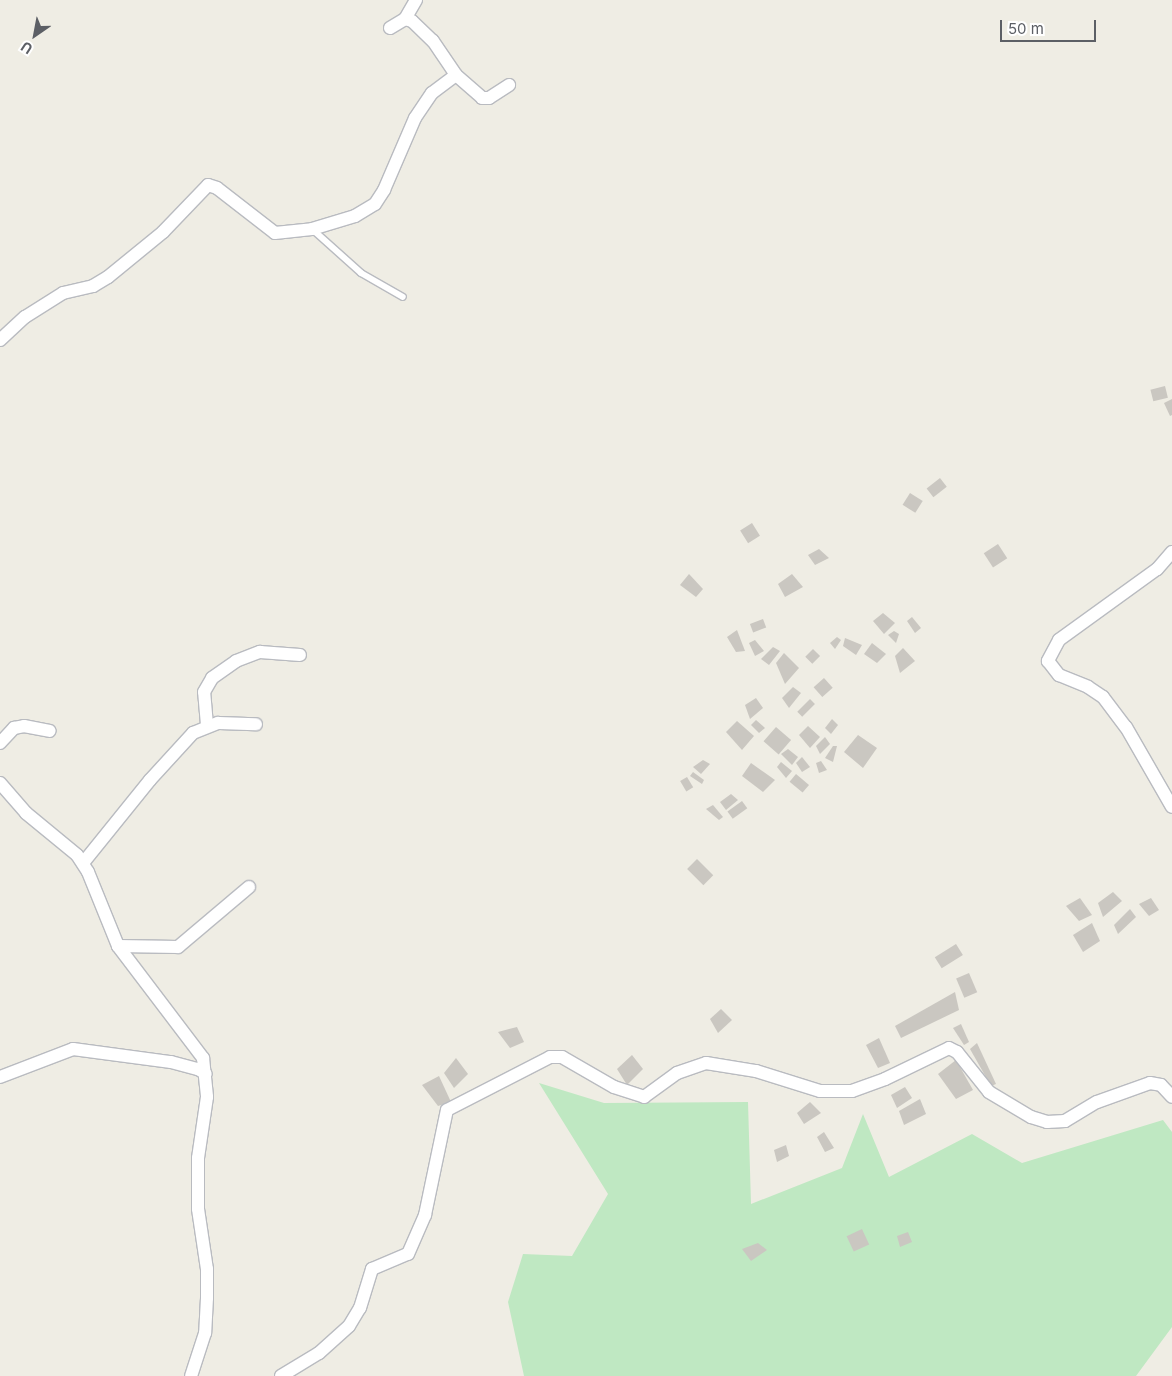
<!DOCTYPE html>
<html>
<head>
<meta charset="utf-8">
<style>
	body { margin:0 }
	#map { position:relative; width:1172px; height:1376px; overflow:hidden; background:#efede4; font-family:Inter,sans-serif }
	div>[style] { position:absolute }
	.green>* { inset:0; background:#bfe8c2 }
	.building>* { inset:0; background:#cac7c1; transform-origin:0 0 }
	.roads { filter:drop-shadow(1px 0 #b9bbc0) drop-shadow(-1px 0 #b9bbc0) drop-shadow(0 1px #b9bbc0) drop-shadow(0 -1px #b9bbc0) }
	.lane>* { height:6px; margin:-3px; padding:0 3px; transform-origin:3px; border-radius:3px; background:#fff }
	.street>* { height:12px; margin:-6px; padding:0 6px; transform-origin:6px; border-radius:6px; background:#fff }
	span { translate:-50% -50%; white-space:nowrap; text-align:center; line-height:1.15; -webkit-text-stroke:4px #fff; paint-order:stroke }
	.north { position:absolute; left:10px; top:10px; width:50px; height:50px; -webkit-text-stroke:4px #fff; paint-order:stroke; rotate:213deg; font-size:14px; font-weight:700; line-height:20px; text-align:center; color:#5c5f65 }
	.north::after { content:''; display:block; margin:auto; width:18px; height:22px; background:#5c5f65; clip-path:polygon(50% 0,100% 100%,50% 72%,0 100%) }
	.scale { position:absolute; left:1000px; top:20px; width:96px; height:22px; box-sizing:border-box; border:2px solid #5c5f65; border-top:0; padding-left:6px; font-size:15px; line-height:18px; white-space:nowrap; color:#5c5f65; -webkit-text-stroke:4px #fff; paint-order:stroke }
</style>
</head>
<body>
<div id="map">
	<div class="green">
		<div style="clip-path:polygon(539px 1083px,604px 1103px,748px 1102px,751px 1204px,842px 1168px,863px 1114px,889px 1177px,972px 1134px,1022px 1163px,1163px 1120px,1172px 1132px,1172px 1327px,1136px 1376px,524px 1376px,508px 1302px,523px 1254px,572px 1256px,608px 1194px)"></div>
	</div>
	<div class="building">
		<div style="left:1165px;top:386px;width:12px;height:15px;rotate:76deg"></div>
		<div style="clip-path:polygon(1172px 399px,1172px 415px,1170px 416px,1164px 403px)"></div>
		<div style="left:940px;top:478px;width:11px;height:17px;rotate:52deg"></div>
		<div style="left:910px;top:493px;width:15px;height:14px;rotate:32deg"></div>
		<div style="left:752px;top:523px;width:15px;height:14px;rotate:58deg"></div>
		<div style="left:998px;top:544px;width:17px;height:17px;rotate:57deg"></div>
		<div style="clip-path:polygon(819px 549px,829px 558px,815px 565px,808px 555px)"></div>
		<div style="clip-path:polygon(689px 574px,703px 589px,696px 597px,680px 585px)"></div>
		<div style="clip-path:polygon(792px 574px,803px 587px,785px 597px,778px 584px)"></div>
		<div style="clip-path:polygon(883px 613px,895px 623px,884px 634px,873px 621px)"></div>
		<div style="clip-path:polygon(912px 617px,921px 628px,915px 633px,907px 621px)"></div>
		<div style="left:763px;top:619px;width:9px;height:14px;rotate:69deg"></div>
		<div style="clip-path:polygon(737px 630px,745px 651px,736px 652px,727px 637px)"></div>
		<div style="clip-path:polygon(894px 631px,899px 634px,896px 643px,888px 635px)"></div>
		<div style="clip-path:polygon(837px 637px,841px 640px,835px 649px,830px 643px)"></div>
		<div style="clip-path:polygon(845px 638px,862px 645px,856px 655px,843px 646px)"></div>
		<div style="clip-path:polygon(755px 640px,764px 651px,755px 656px,749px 643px)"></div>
		<div style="clip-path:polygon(872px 643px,886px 654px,877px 663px,864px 654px)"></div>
		<div style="clip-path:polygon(773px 647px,780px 651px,769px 665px,761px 659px)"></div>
		<div style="clip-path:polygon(903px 648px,915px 661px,900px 673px,895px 656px)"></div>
		<div style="left:813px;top:649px;width:10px;height:11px;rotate:45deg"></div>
		<div style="clip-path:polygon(784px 653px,799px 668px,785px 684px,776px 663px)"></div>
		<div style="left:824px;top:678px;width:13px;height:14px;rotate:48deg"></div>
		<div style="clip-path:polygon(793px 687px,801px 693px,789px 708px,782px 698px)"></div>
		<div style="clip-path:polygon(756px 698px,763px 708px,750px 719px,745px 705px)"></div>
		<div style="left:810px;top:699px;width:7px;height:18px;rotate:45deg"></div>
		<div style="clip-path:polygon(832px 719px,838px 725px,831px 734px,825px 728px)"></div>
		<div style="clip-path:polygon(756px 720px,765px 728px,759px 733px,751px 725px)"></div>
		<div style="clip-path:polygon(737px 721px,754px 736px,742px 750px,726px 732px)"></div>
		<div style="clip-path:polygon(808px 726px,820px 737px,810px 748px,799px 735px)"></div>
		<div style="left:776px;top:727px;width:20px;height:19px;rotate:41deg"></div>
		<div style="clip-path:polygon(858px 735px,877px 748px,863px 768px,844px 752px)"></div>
		<div style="clip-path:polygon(825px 737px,830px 744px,820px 754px,816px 746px)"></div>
		<div style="clip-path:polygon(833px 746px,837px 746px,833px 762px,825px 758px)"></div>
		<div style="clip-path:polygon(788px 749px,798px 757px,792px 765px,781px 754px)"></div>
		<div style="clip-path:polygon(802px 757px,810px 767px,802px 772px,796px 763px)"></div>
		<div style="clip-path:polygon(703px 760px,710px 764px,701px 774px,693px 767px)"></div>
		<div style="clip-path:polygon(821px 761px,827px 770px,819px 773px,816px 763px)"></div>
		<div style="clip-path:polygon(781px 762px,792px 771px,786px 778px,777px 767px)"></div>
		<div style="clip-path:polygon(751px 763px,775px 780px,763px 792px,742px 776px)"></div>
		<div style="clip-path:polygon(693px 772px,704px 780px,702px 784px,690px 776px)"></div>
		<div style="left:796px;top:774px;width:17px;height:10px;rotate:40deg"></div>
		<div style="left:687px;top:777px;width:12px;height:8px;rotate:59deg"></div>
		<div style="clip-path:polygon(731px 794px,738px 800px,726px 810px,720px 802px)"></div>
		<div style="left:742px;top:801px;width:9px;height:18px;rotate:54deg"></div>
		<div style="clip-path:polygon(713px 805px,723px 817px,719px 820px,706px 809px)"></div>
		<div style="left:697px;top:859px;width:23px;height:14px;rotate:45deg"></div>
		<div style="clip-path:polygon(1113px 892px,1122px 901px,1103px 917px,1098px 903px)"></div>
		<div style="clip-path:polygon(1080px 898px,1092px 915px,1079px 921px,1066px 906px)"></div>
		<div style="clip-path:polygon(1151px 898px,1159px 910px,1149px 916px,1139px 904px)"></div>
		<div style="clip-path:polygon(1130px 909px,1136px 917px,1118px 934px,1114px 925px)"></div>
		<div style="clip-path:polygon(1092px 923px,1100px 941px,1083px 952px,1073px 935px)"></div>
		<div style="left:956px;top:944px;width:13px;height:25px;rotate:58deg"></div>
		<div style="left:969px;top:973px;width:21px;height:14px;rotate:67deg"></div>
		<div style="clip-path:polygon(955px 992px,959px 1010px,901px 1038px,895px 1026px)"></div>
		<div style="clip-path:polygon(721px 1009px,732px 1020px,718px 1033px,710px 1019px)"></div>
		<div style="clip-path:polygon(961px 1024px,969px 1042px,964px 1045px,953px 1028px)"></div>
		<div style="clip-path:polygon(517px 1027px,524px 1042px,510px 1048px,498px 1032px)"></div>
		<div style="clip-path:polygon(879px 1038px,890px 1063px,878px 1068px,866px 1045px)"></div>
		<div style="clip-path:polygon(977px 1043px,996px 1084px,991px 1086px,970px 1049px)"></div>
		<div style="clip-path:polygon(632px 1055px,643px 1069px,627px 1085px,617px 1069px)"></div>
		<div style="clip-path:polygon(456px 1058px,468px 1074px,454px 1088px,444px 1073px)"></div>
		<div style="clip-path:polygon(956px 1060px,973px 1090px,956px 1099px,938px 1074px)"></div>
		<div style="clip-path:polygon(439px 1076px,451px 1102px,438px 1106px,422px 1085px)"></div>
		<div style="clip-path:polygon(905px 1087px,912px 1098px,897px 1108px,891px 1095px)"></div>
		<div style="clip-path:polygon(920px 1099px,926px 1114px,904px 1125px,899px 1111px)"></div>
		<div style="clip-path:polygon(810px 1102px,821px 1113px,804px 1124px,797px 1113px)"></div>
		<div style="clip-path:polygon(824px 1132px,834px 1148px,825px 1152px,817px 1137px)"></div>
		<div style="clip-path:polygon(786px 1145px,789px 1156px,777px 1162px,774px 1150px)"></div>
		<div style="left:862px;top:1229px;width:17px;height:17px;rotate:65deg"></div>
		<div style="clip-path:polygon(908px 1232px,912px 1242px,900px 1247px,897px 1236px)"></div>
		<div style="clip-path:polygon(758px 1243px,767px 1250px,751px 1261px,742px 1249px)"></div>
	</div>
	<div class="roads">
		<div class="lane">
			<div style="left:312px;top:229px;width:66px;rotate:41.9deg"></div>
			<div style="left:361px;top:273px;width:48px;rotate:29.7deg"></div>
		</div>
		<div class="street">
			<div style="left:405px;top:19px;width:22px;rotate:-60deg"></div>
			<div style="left:390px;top:28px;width:17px;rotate:-31deg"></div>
			<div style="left:405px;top:19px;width:7px;rotate:16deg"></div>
			<div style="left:412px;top:21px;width:29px;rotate:44deg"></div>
			<div style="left:433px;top:41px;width:41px;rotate:55.9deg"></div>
			<div style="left:0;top:340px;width:34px;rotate:-43deg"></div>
			<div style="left:25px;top:317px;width:45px;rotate:-32.3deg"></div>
			<div style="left:63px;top:293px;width:31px;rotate:-13deg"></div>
			<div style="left:93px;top:286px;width:17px;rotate:-31deg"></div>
			<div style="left:108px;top:277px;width:71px;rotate:-39.3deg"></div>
			<div style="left:163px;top:232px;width:65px;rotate:-46.2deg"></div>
			<div style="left:208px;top:185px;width:9px;rotate:18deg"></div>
			<div style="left:217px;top:188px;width:73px;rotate:37.8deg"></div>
			<div style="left:275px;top:233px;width:37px;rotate:-6deg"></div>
			<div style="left:312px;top:229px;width:45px;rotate:-16.8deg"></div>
			<div style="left:355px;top:216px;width:23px;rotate:-31deg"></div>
			<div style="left:375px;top:204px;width:17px;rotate:-57deg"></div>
			<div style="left:384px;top:190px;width:78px;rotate:-66.7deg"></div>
			<div style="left:415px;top:118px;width:30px;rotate:-56deg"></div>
			<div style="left:432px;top:93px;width:30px;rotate:-37deg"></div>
			<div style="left:456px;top:75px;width:35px;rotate:41deg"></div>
			<div style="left:482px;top:98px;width:7px"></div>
			<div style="left:489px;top:98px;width:24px;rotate:-33deg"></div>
			<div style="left:1172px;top:552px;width:23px;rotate:131deg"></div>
			<div style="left:1157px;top:569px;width:121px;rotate:144.1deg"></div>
			<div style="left:1059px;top:640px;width:24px;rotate:118deg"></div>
			<div style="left:1048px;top:661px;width:18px;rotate:52deg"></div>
			<div style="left:1059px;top:675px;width:31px;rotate:22deg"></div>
			<div style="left:1088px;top:687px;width:18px;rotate:34deg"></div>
			<div style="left:1103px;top:697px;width:38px;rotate:53deg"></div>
			<div style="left:1126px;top:727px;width:92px;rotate:60.1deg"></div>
			<div style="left:207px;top:725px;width:33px;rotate:-95deg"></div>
			<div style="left:204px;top:692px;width:16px;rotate:-60deg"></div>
			<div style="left:212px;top:678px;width:29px;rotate:-35deg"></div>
			<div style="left:236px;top:661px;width:26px;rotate:-21deg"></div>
			<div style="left:260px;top:652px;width:40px;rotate:4.3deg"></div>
			<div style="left:0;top:743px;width:21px;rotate:-47deg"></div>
			<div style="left:14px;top:728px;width:10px;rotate:-11deg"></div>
			<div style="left:24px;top:726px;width:26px;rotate:11deg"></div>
			<div style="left:0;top:783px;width:40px;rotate:49deg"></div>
			<div style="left:26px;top:813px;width:66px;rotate:39.5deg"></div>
			<div style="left:77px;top:855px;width:20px;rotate:57deg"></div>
			<div style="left:88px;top:872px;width:80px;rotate:67.9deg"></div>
			<div style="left:118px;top:946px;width:141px;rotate:52.8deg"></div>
			<div style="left:203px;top:1058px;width:39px;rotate:84deg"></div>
			<div style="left:207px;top:1097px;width:62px;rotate:98.4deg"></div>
			<div style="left:198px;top:1158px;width:51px;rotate:90deg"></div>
			<div style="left:198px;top:1209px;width:61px;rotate:81.5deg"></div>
			<div style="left:207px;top:1269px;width:29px;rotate:90deg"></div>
			<div style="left:207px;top:1298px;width:35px;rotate:93deg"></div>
			<div style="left:205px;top:1333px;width:45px;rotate:108deg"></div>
			<div style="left:83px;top:863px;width:107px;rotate:-51.1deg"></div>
			<div style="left:150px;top:780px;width:64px;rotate:-47.5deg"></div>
			<div style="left:193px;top:733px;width:27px;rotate:-22deg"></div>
			<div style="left:218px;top:723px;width:38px;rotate:2deg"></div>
			<div style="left:118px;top:946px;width:60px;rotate:1deg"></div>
			<div style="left:178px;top:947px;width:93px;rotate:-40.2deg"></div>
			<div style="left:0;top:1077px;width:78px;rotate:-21deg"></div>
			<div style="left:73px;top:1049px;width:99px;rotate:7.6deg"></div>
			<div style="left:171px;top:1062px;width:28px;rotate:15deg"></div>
			<div style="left:198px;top:1069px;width:9px;rotate:32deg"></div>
			<div style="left:281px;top:1376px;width:44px;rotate:-31.2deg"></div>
			<div style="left:319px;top:1353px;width:40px;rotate:-42deg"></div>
			<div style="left:349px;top:1326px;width:21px;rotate:-59deg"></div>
			<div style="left:360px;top:1308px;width:41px;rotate:-72.9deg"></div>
			<div style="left:372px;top:1269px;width:39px;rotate:-23deg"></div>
			<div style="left:408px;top:1254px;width:43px;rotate:-66.4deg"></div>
			<div style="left:425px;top:1215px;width:107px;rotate:-78.2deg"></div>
			<div style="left:447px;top:1110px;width:116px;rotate:-27.2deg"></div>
			<div style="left:550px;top:1057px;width:12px"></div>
			<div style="left:562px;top:1057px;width:60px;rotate:30deg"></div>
			<div style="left:614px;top:1087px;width:32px;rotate:18deg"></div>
			<div style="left:644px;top:1097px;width:41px;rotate:-36deg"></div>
			<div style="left:677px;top:1073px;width:31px;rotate:-19deg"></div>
			<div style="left:706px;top:1063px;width:51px;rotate:9.1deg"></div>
			<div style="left:756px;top:1071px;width:67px;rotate:17.4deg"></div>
			<div style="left:820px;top:1091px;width:32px"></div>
			<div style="left:852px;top:1091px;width:35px;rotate:-20deg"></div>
			<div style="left:885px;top:1079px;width:71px;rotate:-25.8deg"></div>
			<div style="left:949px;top:1048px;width:9px;rotate:27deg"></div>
			<div style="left:957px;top:1052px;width:51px;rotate:51.3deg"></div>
			<div style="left:989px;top:1092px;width:49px;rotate:30.8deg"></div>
			<div style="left:1031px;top:1117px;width:17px;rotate:17deg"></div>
			<div style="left:1047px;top:1122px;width:18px;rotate:-3deg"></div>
			<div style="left:1065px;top:1121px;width:37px;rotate:-31deg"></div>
			<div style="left:1097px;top:1102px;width:56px;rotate:-19.7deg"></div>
			<div style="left:1150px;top:1083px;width:11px;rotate:10deg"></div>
			<div style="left:1161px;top:1085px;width:16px;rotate:47deg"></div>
		</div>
	</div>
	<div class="north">U</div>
	<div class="scale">50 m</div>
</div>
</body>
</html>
